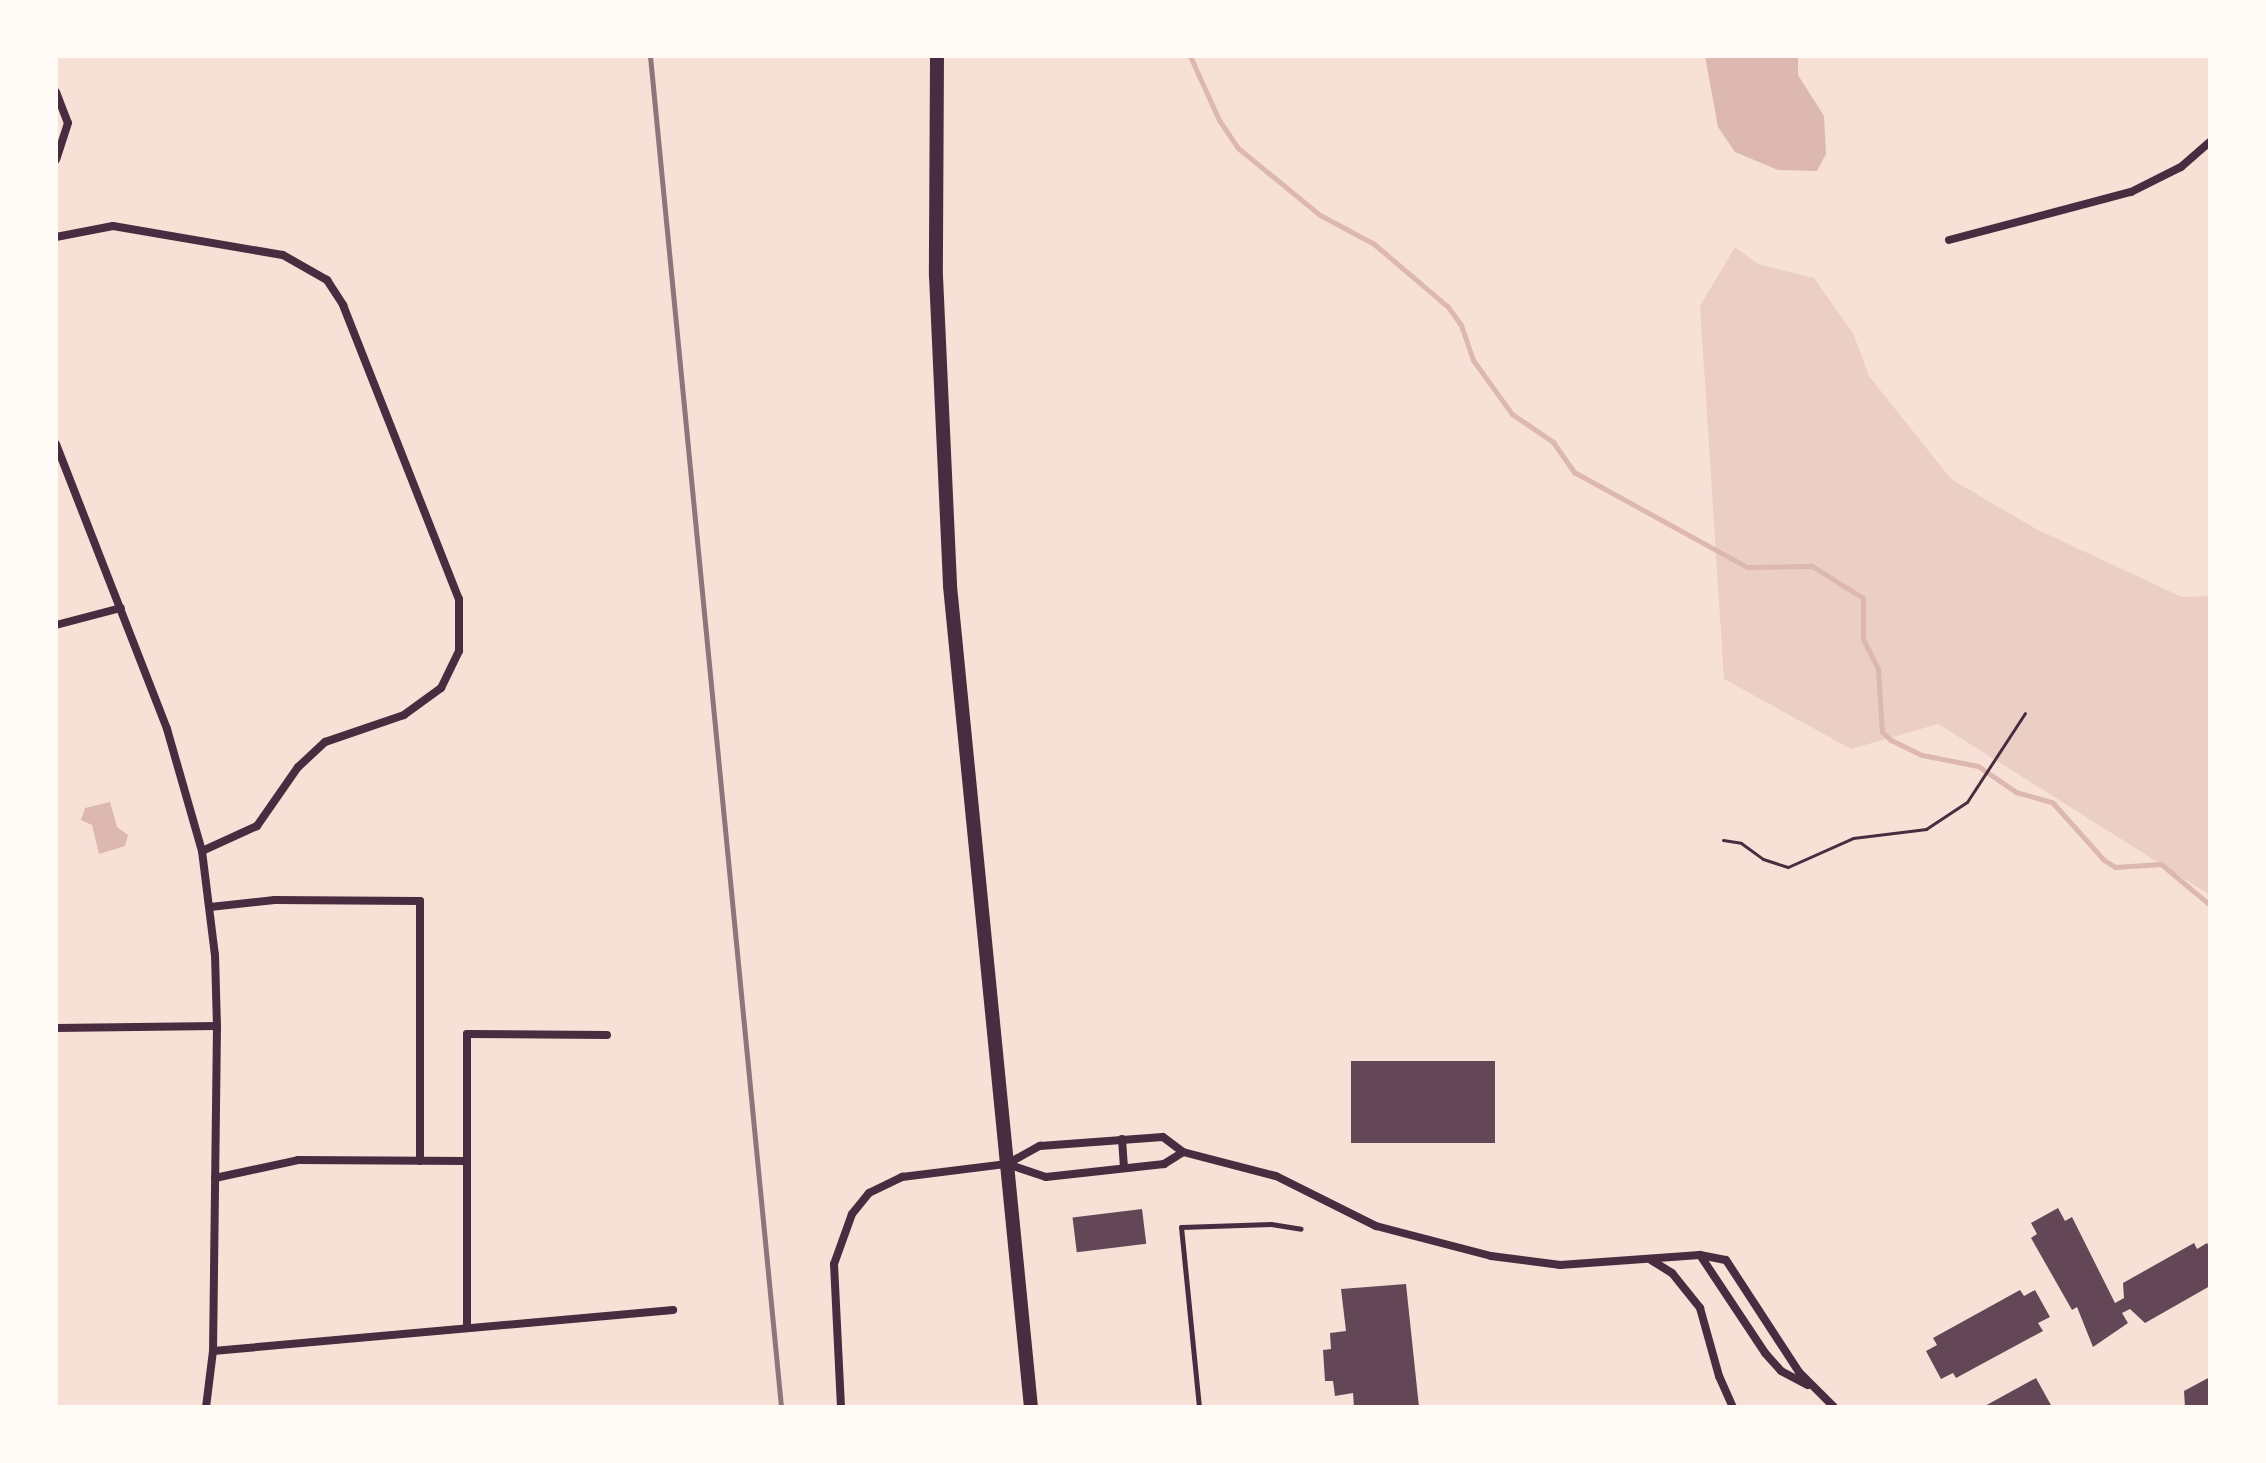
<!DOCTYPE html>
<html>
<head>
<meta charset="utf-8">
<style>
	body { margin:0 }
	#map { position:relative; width:2266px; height:1463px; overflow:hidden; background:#f7e1d7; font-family:"PT Serif",serif }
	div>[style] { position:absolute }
	.green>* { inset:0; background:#ebcfc5 }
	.water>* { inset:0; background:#dcb8b0 }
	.stream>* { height:5px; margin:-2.5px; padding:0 2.5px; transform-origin:2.5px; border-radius:2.5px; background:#dcb8b0 }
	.building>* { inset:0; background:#644757; transform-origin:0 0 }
	.path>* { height:3px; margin:-1.5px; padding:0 1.5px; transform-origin:1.5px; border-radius:1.5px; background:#4a2c40 }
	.service>* { height:5px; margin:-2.5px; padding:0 2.5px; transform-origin:2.5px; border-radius:2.5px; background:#4a2c40 }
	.minor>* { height:8px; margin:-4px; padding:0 4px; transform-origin:4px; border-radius:4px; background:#4a2c40 }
	.secondary>* { height:14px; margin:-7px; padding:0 7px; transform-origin:7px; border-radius:7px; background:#4a2c40 }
	.rail>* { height:5px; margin:-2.5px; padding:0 2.5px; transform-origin:2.5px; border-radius:2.5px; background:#8f747c }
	span { translate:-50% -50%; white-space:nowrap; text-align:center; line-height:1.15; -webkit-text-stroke:8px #fffaf5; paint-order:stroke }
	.frame { position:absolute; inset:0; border:58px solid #fffaf5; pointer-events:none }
</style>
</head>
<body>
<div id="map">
	<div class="green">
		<div style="clip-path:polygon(1735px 247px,1758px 264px,1814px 278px,1853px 333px,1869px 376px,1951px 479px,2036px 529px,2182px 597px,2210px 596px,2210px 895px,1938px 724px,1851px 749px,1724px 679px,1700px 306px)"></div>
	</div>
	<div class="water">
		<div style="clip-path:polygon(1705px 56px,1798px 56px,1798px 75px,1824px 116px,1826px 154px,1817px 171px,1778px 170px,1735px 152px,1718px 127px)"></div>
		<div style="clip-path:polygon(110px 802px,117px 827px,128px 835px,125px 846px,99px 854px,92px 825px,81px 820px,85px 808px)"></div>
	</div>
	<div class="stream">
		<div style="left:1190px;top:56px;width:70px;rotate:65.6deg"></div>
		<div style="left:1219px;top:120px;width:34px;rotate:56deg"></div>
		<div style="left:1238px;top:148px;width:106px;rotate:39.3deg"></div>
		<div style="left:1320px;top:215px;width:61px;rotate:28.2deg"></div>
		<div style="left:1374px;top:244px;width:97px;rotate:40.4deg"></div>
		<div style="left:1448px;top:307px;width:22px;rotate:54deg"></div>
		<div style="left:1461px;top:325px;width:37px;rotate:71deg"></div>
		<div style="left:1473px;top:360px;width:67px;rotate:54.2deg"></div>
		<div style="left:1512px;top:414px;width:50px;rotate:34.3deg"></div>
		<div style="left:1553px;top:442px;width:37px;rotate:55deg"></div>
		<div style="left:1574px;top:472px;width:197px;rotate:28.8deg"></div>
		<div style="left:1747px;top:567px;width:65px;rotate:-0.9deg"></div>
		<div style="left:1812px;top:566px;width:60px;rotate:32.1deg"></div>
		<div style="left:1863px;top:598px;width:41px;rotate:90deg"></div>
		<div style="left:1863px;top:639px;width:34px;rotate:63deg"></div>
		<div style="left:1878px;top:669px;width:63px;rotate:86.4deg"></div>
		<div style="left:1882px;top:732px;width:12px;rotate:42deg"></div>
		<div style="left:1891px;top:740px;width:34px;rotate:26deg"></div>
		<div style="left:1922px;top:755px;width:57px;rotate:11.1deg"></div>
		<div style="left:1978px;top:766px;width:46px;rotate:34.4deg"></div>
		<div style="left:2016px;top:792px;width:37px;rotate:16deg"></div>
		<div style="left:2052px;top:802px;width:78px;rotate:48.1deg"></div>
		<div style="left:2104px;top:860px;width:13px;rotate:32deg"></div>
		<div style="left:2115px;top:867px;width:46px;rotate:-3.7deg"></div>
		<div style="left:2161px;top:864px;width:64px;rotate:39.9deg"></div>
	</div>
	<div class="building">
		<div style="left:1351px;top:1061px;width:144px;height:82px"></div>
		<div style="clip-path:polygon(2058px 1208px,2065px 1221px,2072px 1217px,2115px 1303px,2124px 1298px,2123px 1283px,2194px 1243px,2197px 1249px,2207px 1243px,2210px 1248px,2210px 1286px,2145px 1323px,2130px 1309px,2122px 1313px,2128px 1323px,2093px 1347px,2077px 1307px,2072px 1310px,2031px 1238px,2037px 1234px,2031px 1223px)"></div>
		<div style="left:1142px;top:1209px;width:35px;height:70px;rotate:83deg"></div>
		<div style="clip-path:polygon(1406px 1284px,1419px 1407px,1354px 1407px,1353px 1393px,1335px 1396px,1333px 1381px,1325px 1381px,1323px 1350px,1331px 1349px,1330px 1333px,1346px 1331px,1341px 1289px)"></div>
		<div style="clip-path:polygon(2020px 1290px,2024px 1296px,2035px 1290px,2050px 1317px,2038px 1323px,2043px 1331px,1956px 1378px,1953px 1373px,1941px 1379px,1926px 1351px,1937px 1345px,1933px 1338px)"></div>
		<div style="clip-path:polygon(2210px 1377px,2210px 1407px,2185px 1407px,2184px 1391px)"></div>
		<div style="clip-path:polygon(2036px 1378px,2052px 1407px,1983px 1407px)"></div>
	</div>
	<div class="path">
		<div style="left:1723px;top:840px;width:18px;rotate:9deg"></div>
		<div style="left:1741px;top:843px;width:27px;rotate:36deg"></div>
		<div style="left:1763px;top:859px;width:26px;rotate:18deg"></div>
		<div style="left:1788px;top:867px;width:71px;rotate:-24deg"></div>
		<div style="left:1853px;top:838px;width:74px;rotate:-7deg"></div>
		<div style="left:1926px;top:829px;width:49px;rotate:-33.4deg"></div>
		<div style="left:1967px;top:802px;width:106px;rotate:-56.9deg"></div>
	</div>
	<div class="service">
		<div style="left:1199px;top:1407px;width:181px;rotate:-95.7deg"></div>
		<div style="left:1181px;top:1227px;width:90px;rotate:-1.9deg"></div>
		<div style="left:1271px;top:1224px;width:30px;rotate:9deg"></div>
	</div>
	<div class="minor">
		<div style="left:56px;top:92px;width:33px;rotate:69deg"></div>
		<div style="left:68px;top:123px;width:38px;rotate:108deg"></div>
		<div style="left:56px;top:237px;width:58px;rotate:-10.9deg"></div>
		<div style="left:113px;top:226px;width:172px;rotate:9.7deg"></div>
		<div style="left:283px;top:255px;width:51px;rotate:29.6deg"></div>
		<div style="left:327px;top:280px;width:30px;rotate:57deg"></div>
		<div style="left:343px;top:305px;width:316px;rotate:68.5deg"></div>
		<div style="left:459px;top:599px;width:52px;rotate:90deg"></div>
		<div style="left:459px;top:651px;width:41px;rotate:115.9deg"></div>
		<div style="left:441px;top:688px;width:46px;rotate:143.9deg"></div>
		<div style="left:404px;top:715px;width:83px;rotate:161.1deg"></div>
		<div style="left:325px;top:742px;width:37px;rotate:137deg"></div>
		<div style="left:298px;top:767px;width:72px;rotate:124.8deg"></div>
		<div style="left:257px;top:826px;width:60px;rotate:155.6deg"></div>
		<div style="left:1949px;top:240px;width:188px;rotate:-14.8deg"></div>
		<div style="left:2131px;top:192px;width:56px;rotate:-26.6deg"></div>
		<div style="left:2181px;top:167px;width:38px;rotate:-41deg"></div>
		<div style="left:56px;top:444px;width:306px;rotate:68.7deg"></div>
		<div style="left:167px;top:729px;width:127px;rotate:74deg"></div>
		<div style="left:202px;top:851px;width:105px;rotate:82.9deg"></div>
		<div style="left:215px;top:955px;width:71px;rotate:88.4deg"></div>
		<div style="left:217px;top:1026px;width:325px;rotate:90.7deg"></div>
		<div style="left:213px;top:1351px;width:56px;rotate:97.1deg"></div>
		<div style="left:56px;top:625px;width:67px;rotate:-14.7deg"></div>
		<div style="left:210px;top:907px;width:65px;rotate:-6.1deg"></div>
		<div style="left:275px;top:900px;width:145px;rotate:0.4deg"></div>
		<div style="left:420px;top:901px;width:260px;rotate:90deg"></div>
		<div style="left:56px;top:1028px;width:161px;rotate:-0.7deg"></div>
		<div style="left:1122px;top:1139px;width:29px;rotate:86deg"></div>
		<div style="left:1007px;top:1164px;width:41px;rotate:18.4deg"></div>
		<div style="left:1046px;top:1177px;width:119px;rotate:-6.3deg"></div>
		<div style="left:1164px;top:1164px;width:22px;rotate:-32deg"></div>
		<div style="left:215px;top:1178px;width:85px;rotate:-12.2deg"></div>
		<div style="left:298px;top:1160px;width:169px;rotate:0.3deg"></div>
		<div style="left:1700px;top:1255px;width:118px;rotate:56.4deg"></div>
		<div style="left:1765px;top:1353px;width:24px;rotate:48deg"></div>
		<div style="left:1781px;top:1371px;width:30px;rotate:28deg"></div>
		<div style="left:1651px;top:1260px;width:25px;rotate:32deg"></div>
		<div style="left:1672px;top:1273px;width:45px;rotate:51.3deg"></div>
		<div style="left:1700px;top:1308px;width:71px;rotate:74.4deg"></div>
		<div style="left:1719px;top:1376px;width:34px;rotate:66deg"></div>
		<div style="left:467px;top:1328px;width:294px;rotate:-90deg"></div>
		<div style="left:467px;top:1034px;width:140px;rotate:0.4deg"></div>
		<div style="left:213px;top:1351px;width:462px;rotate:-5.1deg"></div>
		<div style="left:841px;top:1407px;width:143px;rotate:-92.8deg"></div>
		<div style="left:834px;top:1264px;width:53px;rotate:-70.2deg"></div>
		<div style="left:852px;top:1214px;width:27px;rotate:-51deg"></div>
		<div style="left:869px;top:1193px;width:37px;rotate:-26deg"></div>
		<div style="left:902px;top:1177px;width:106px;rotate:-7.1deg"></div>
		<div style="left:1007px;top:1164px;width:38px;rotate:-29deg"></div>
		<div style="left:1040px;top:1146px;width:123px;rotate:-4.2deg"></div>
		<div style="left:1163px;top:1137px;width:25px;rotate:37deg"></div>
		<div style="left:1183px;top:1152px;width:96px;rotate:14.5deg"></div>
		<div style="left:1276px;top:1176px;width:112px;rotate:26.6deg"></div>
		<div style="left:1376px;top:1226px;width:119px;rotate:14.6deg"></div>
		<div style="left:1491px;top:1256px;width:70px;rotate:7.4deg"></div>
		<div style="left:1560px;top:1265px;width:140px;rotate:-4.1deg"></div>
		<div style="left:1700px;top:1255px;width:26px;rotate:11deg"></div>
		<div style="left:1726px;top:1260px;width:134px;rotate:56.9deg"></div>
		<div style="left:1799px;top:1372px;width:49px;rotate:45deg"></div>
	</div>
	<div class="secondary">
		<div style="left:937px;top:56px;width:220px;rotate:90.3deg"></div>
		<div style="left:936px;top:276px;width:310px;rotate:87.4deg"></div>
		<div style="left:950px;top:586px;width:825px;rotate:84.37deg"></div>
	</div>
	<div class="rail">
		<div style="left:650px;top:56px;width:1357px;rotate:84.46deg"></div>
	</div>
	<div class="frame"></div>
</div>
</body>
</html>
